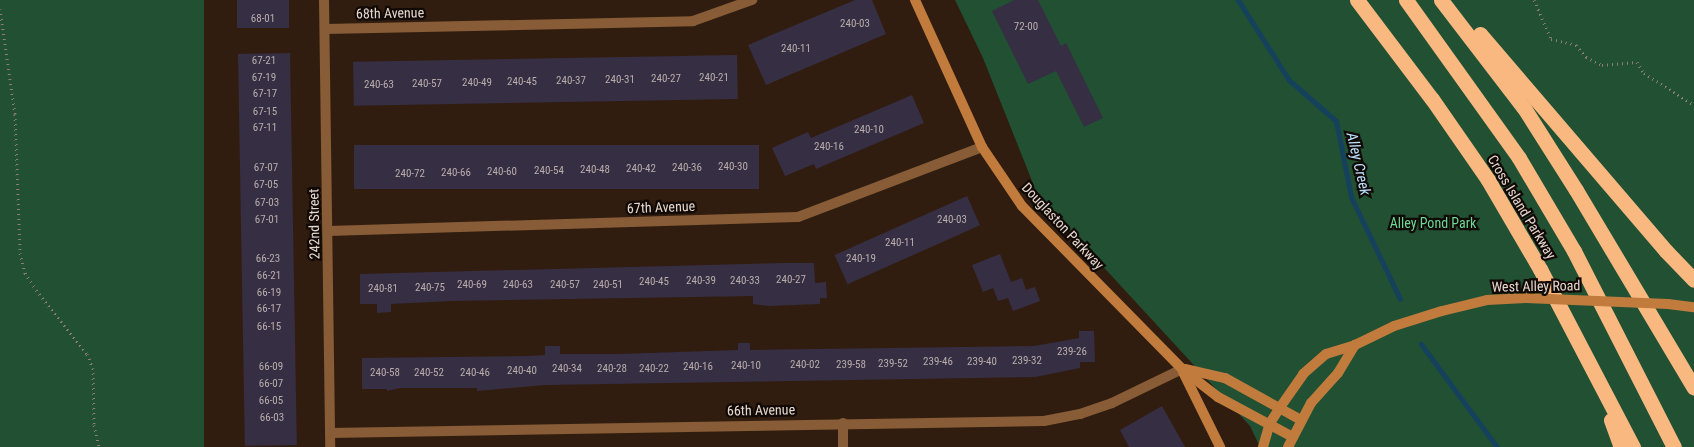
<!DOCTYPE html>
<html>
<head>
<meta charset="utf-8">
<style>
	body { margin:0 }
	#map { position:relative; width:1694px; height:447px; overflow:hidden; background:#301d0f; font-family:"Roboto Condensed",sans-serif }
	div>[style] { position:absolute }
	.green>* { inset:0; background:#215033; transform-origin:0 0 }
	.stream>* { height:5px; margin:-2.5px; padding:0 2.5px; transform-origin:2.5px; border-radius:2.5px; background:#15415d }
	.building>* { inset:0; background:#362e43; transform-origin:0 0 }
	.path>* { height:3px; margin-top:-1.5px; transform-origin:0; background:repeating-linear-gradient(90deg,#8d7d72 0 1px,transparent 0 5px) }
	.street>* { height:10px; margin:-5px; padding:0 5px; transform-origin:5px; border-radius:5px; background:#875c36 }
	.secondary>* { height:10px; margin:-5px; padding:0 5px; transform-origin:5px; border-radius:5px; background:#c17b3c }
	.highway>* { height:15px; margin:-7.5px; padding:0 7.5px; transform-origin:7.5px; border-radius:7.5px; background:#fab881 }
	.secondary-bridge>* { height:10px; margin:-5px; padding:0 5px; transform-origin:5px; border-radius:5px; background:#c17b3c }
	span { translate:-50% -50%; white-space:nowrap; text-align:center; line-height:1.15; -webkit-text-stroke:4.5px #110905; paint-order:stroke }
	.number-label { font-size:11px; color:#b8adab }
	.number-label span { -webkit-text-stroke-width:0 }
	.street-label { font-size:14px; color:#e4d7ce }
	.park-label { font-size:14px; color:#6ada95 }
	.water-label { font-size:15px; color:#b9e0fd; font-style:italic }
</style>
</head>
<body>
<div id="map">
	<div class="green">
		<div style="left:0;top:0;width:204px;height:447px"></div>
		<div style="clip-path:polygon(955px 0,1694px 0,1694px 447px,1260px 447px,1250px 426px,1038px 196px,983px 58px)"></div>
	</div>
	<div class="stream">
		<div style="left:1238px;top:0;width:95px;rotate:57.5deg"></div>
		<div style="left:1289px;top:80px;width:62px;rotate:41.1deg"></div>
		<div style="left:1336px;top:121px;width:77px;rotate:78.8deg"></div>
		<div style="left:1351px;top:197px;width:113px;rotate:64.3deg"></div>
		<div style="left:1421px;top:344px;width:128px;rotate:53.6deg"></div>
	</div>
	<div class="building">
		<div style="left:237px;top:0;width:52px;height:28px"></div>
		<div style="clip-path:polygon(855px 0,872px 0,886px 34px,766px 85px,748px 45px)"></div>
		<div style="clip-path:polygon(1014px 0,1038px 0,1061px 46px,1066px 43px,1103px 118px,1084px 127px,1056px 71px,1028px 84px,992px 11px)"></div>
		<div style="left:290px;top:53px;width:392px;height:52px;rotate:89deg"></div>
		<div style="left:737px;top:55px;width:44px;height:384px;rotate:89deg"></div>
		<div style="clip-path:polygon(912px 95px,924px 123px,816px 169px,814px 164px,785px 176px,772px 148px,808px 132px,811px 138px)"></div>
		<div style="left:759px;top:145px;width:44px;height:405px;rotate:90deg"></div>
		<div style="left:967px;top:196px;width:32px;height:145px;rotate:66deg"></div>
		<div style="clip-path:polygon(1000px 254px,1011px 282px,1022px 278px,1026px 290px,1035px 287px,1040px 301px,1013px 311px,1008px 298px,998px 301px,993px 288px,983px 292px,972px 265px)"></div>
		<div style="clip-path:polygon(783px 263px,814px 263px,815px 283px,826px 282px,827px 298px,820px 298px,820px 304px,769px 306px,753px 304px,753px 296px,452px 301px,391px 304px,391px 312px,377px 313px,377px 304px,360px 304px,360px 274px)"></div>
		<div style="clip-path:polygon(1079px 331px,1094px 331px,1095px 362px,1080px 362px,1080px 368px,1035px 377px,545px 385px,477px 391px,477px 388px,400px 388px,387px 391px,387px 389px,362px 389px,362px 358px,529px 356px,545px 355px,545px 346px,560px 346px,560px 354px,619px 354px,738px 350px,738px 343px,750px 343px,750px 350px,1034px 346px,1079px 338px)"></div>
		<div style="clip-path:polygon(1162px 406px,1185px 447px,1129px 447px,1120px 430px)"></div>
	</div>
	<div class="path">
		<div style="left:1534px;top:0;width:43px;rotate:66.4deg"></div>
		<div style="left:1551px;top:39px;width:26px;rotate:13deg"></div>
		<div style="left:1576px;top:45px;width:16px;rotate:50deg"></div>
		<div style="left:1586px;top:57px;width:18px;rotate:27deg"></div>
		<div style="left:1602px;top:65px;width:35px;rotate:-5deg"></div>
		<div style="left:1637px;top:62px;width:13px;rotate:58deg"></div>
		<div style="left:1644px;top:73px;width:59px;rotate:32.6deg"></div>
		<div style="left:0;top:9px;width:106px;rotate:81.9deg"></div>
		<div style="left:15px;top:114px;width:139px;rotate:87.9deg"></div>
		<div style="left:20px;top:253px;width:21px;rotate:76deg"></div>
		<div style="left:25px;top:273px;width:20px;rotate:57deg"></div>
		<div style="left:36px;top:290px;width:82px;rotate:51.4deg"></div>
		<div style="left:87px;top:354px;width:15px;rotate:67deg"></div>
		<div style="left:93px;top:368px;width:57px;rotate:89deg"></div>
		<div style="left:94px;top:425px;width:23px;rotate:77deg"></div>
	</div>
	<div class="street">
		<div style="left:324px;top:0;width:447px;rotate:89.2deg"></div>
		<div style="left:325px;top:29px;width:368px;rotate:-1.2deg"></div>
		<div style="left:693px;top:21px;width:63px;rotate:-19.6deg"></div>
		<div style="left:328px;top:231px;width:470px;rotate:-1.7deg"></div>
		<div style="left:798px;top:217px;width:197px;rotate:-20.8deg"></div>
		<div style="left:843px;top:423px;width:24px;rotate:90deg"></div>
		<div style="left:330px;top:433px;width:714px;rotate:-0.96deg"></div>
		<div style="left:1044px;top:421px;width:37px;rotate:-11deg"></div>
		<div style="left:1080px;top:414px;width:34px;rotate:-19deg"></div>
		<div style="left:1112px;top:403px;width:78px;rotate:-25.9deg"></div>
	</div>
	<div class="secondary">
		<div style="left:915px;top:0;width:162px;rotate:65.5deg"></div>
		<div style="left:982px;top:147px;width:71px;rotate:55.9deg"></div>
		<div style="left:1022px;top:206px;width:228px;rotate:45.5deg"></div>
		<div style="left:1182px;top:369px;width:46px;rotate:37.9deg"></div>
		<div style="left:1218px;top:397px;width:85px;rotate:28.1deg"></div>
		<div style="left:1668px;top:304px;width:26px;rotate:7deg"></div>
		<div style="left:1185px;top:369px;width:41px;rotate:12.7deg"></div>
		<div style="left:1225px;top:378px;width:87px;rotate:28.9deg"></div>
		<div style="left:1183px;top:372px;width:84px;rotate:63.7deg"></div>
		<div style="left:1263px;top:447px;width:25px;rotate:-74deg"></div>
		<div style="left:1270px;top:423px;width:20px;rotate:-57deg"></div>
		<div style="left:1281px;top:406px;width:39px;rotate:-55deg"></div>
		<div style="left:1303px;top:374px;width:30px;rotate:-41deg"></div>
		<div style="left:1326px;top:354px;width:30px;rotate:-17deg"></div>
		<div style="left:1355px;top:345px;width:43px;rotate:-26deg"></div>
		<div style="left:1394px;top:326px;width:50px;rotate:-17.4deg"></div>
		<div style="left:1442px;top:311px;width:46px;rotate:-13.7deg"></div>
		<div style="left:1487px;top:300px;width:39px;rotate:-3deg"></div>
		<div style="left:1288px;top:447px;width:50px;rotate:-62.4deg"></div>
		<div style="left:1311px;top:403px;width:40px;rotate:-48deg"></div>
		<div style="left:1338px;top:373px;width:33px;rotate:-59deg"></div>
	</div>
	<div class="highway">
		<div style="left:1357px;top:0;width:124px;rotate:52.9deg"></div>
		<div style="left:1432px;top:99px;width:98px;rotate:55.3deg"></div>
		<div style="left:1488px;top:180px;width:103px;rotate:59.7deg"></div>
		<div style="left:1540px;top:269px;width:201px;rotate:62.4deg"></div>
		<div style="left:1406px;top:0;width:194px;rotate:54.4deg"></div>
		<div style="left:1519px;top:158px;width:108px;rotate:59.4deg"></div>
		<div style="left:1574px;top:251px;width:220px;rotate:63deg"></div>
		<div style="left:1441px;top:0;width:136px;rotate:52.5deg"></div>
		<div style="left:1524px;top:108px;width:97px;rotate:57.6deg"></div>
		<div style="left:1576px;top:190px;width:230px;rotate:59.2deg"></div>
		<div style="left:1480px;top:34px;width:286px;rotate:49.4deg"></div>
		<div style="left:1666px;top:251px;width:40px;rotate:46deg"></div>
		<div style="left:1611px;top:420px;width:29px;rotate:70deg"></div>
	</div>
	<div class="secondary-bridge">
		<div style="left:1526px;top:298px;width:142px;rotate:2.4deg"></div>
	</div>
	<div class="number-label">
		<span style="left:263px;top:19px">68-01</span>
		<span style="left:855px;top:24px">240-03</span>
		<span style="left:1026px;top:27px">72-00</span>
		<span style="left:796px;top:49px">240-11</span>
		<span style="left:264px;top:61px">67-21</span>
		<span style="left:264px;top:78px">67-19</span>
		<span style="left:714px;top:78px">240-21</span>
		<span style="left:666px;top:79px">240-27</span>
		<span style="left:620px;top:80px">240-31</span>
		<span style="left:571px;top:81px">240-37</span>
		<span style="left:522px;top:82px">240-45</span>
		<span style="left:477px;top:83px">240-49</span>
		<span style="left:427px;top:84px">240-57</span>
		<span style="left:379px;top:85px">240-63</span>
		<span style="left:265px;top:94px">67-17</span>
		<span style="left:265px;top:112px">67-15</span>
		<span style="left:265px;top:128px">67-11</span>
		<span style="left:869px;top:130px">240-10</span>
		<span style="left:829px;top:147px">240-16</span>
		<span style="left:733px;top:167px">240-30</span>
		<span style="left:266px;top:168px">67-07</span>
		<span style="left:687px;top:168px">240-36</span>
		<span style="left:641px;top:169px">240-42</span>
		<span style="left:595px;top:170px">240-48</span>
		<span style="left:549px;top:171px">240-54</span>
		<span style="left:502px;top:172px">240-60</span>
		<span style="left:456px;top:173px">240-66</span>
		<span style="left:410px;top:174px">240-72</span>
		<span style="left:266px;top:185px">67-05</span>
		<span style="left:267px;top:203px">67-03</span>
		<span style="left:267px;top:220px">67-01</span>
		<span style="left:952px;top:220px">240-03</span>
		<span style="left:900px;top:243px">240-11</span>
		<span style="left:268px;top:259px">66-23</span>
		<span style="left:861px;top:259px">240-19</span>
		<span style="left:269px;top:276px">66-21</span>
		<span style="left:791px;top:280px">240-27</span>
		<span style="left:701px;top:281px">240-39</span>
		<span style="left:745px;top:281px">240-33</span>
		<span style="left:654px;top:282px">240-45</span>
		<span style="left:472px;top:285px">240-69</span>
		<span style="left:518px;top:285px">240-63</span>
		<span style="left:565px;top:285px">240-57</span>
		<span style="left:608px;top:285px">240-51</span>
		<span style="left:430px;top:288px">240-75</span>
		<span style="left:383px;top:289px">240-81</span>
		<span style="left:269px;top:293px">66-19</span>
		<span style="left:269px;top:309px">66-17</span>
		<span style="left:269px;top:327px">66-15</span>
		<span style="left:1072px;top:352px">239-26</span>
		<span style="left:1027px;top:361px">239-32</span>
		<span style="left:938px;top:362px">239-46</span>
		<span style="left:982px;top:362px">239-40</span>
		<span style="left:893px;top:364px">239-52</span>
		<span style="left:805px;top:365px">240-02</span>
		<span style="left:851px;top:365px">239-58</span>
		<span style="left:746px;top:366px">240-10</span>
		<span style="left:271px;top:367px">66-09</span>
		<span style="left:698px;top:367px">240-16</span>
		<span style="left:567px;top:369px">240-34</span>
		<span style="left:612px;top:369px">240-28</span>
		<span style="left:654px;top:369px">240-22</span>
		<span style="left:522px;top:371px">240-40</span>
		<span style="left:385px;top:373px">240-58</span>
		<span style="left:429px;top:373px">240-52</span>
		<span style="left:475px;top:373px">240-46</span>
		<span style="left:271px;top:384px">66-07</span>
		<span style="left:271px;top:401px">66-05</span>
		<span style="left:272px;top:418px">66-03</span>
	</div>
	<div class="street-label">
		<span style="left:390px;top:13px;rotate:-1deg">68th Avenue</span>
		<span style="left:661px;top:207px;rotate:-2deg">67th Avenue</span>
		<span style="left:1522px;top:207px;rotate:59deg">Cross Island Parkway</span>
		<span style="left:314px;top:224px;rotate:-91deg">242nd Street</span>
		<span style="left:1063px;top:226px;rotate:47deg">Douglaston Parkway</span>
		<span style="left:1536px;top:286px;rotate:-1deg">West Alley Road</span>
		<span style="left:761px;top:410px;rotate:-1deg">66th Avenue</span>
	</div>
	<div class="park-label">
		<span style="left:1433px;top:223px">Alley Pond Park</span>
	</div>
	<div class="water-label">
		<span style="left:1358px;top:164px;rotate:77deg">Alley Creek</span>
	</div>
</div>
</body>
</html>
